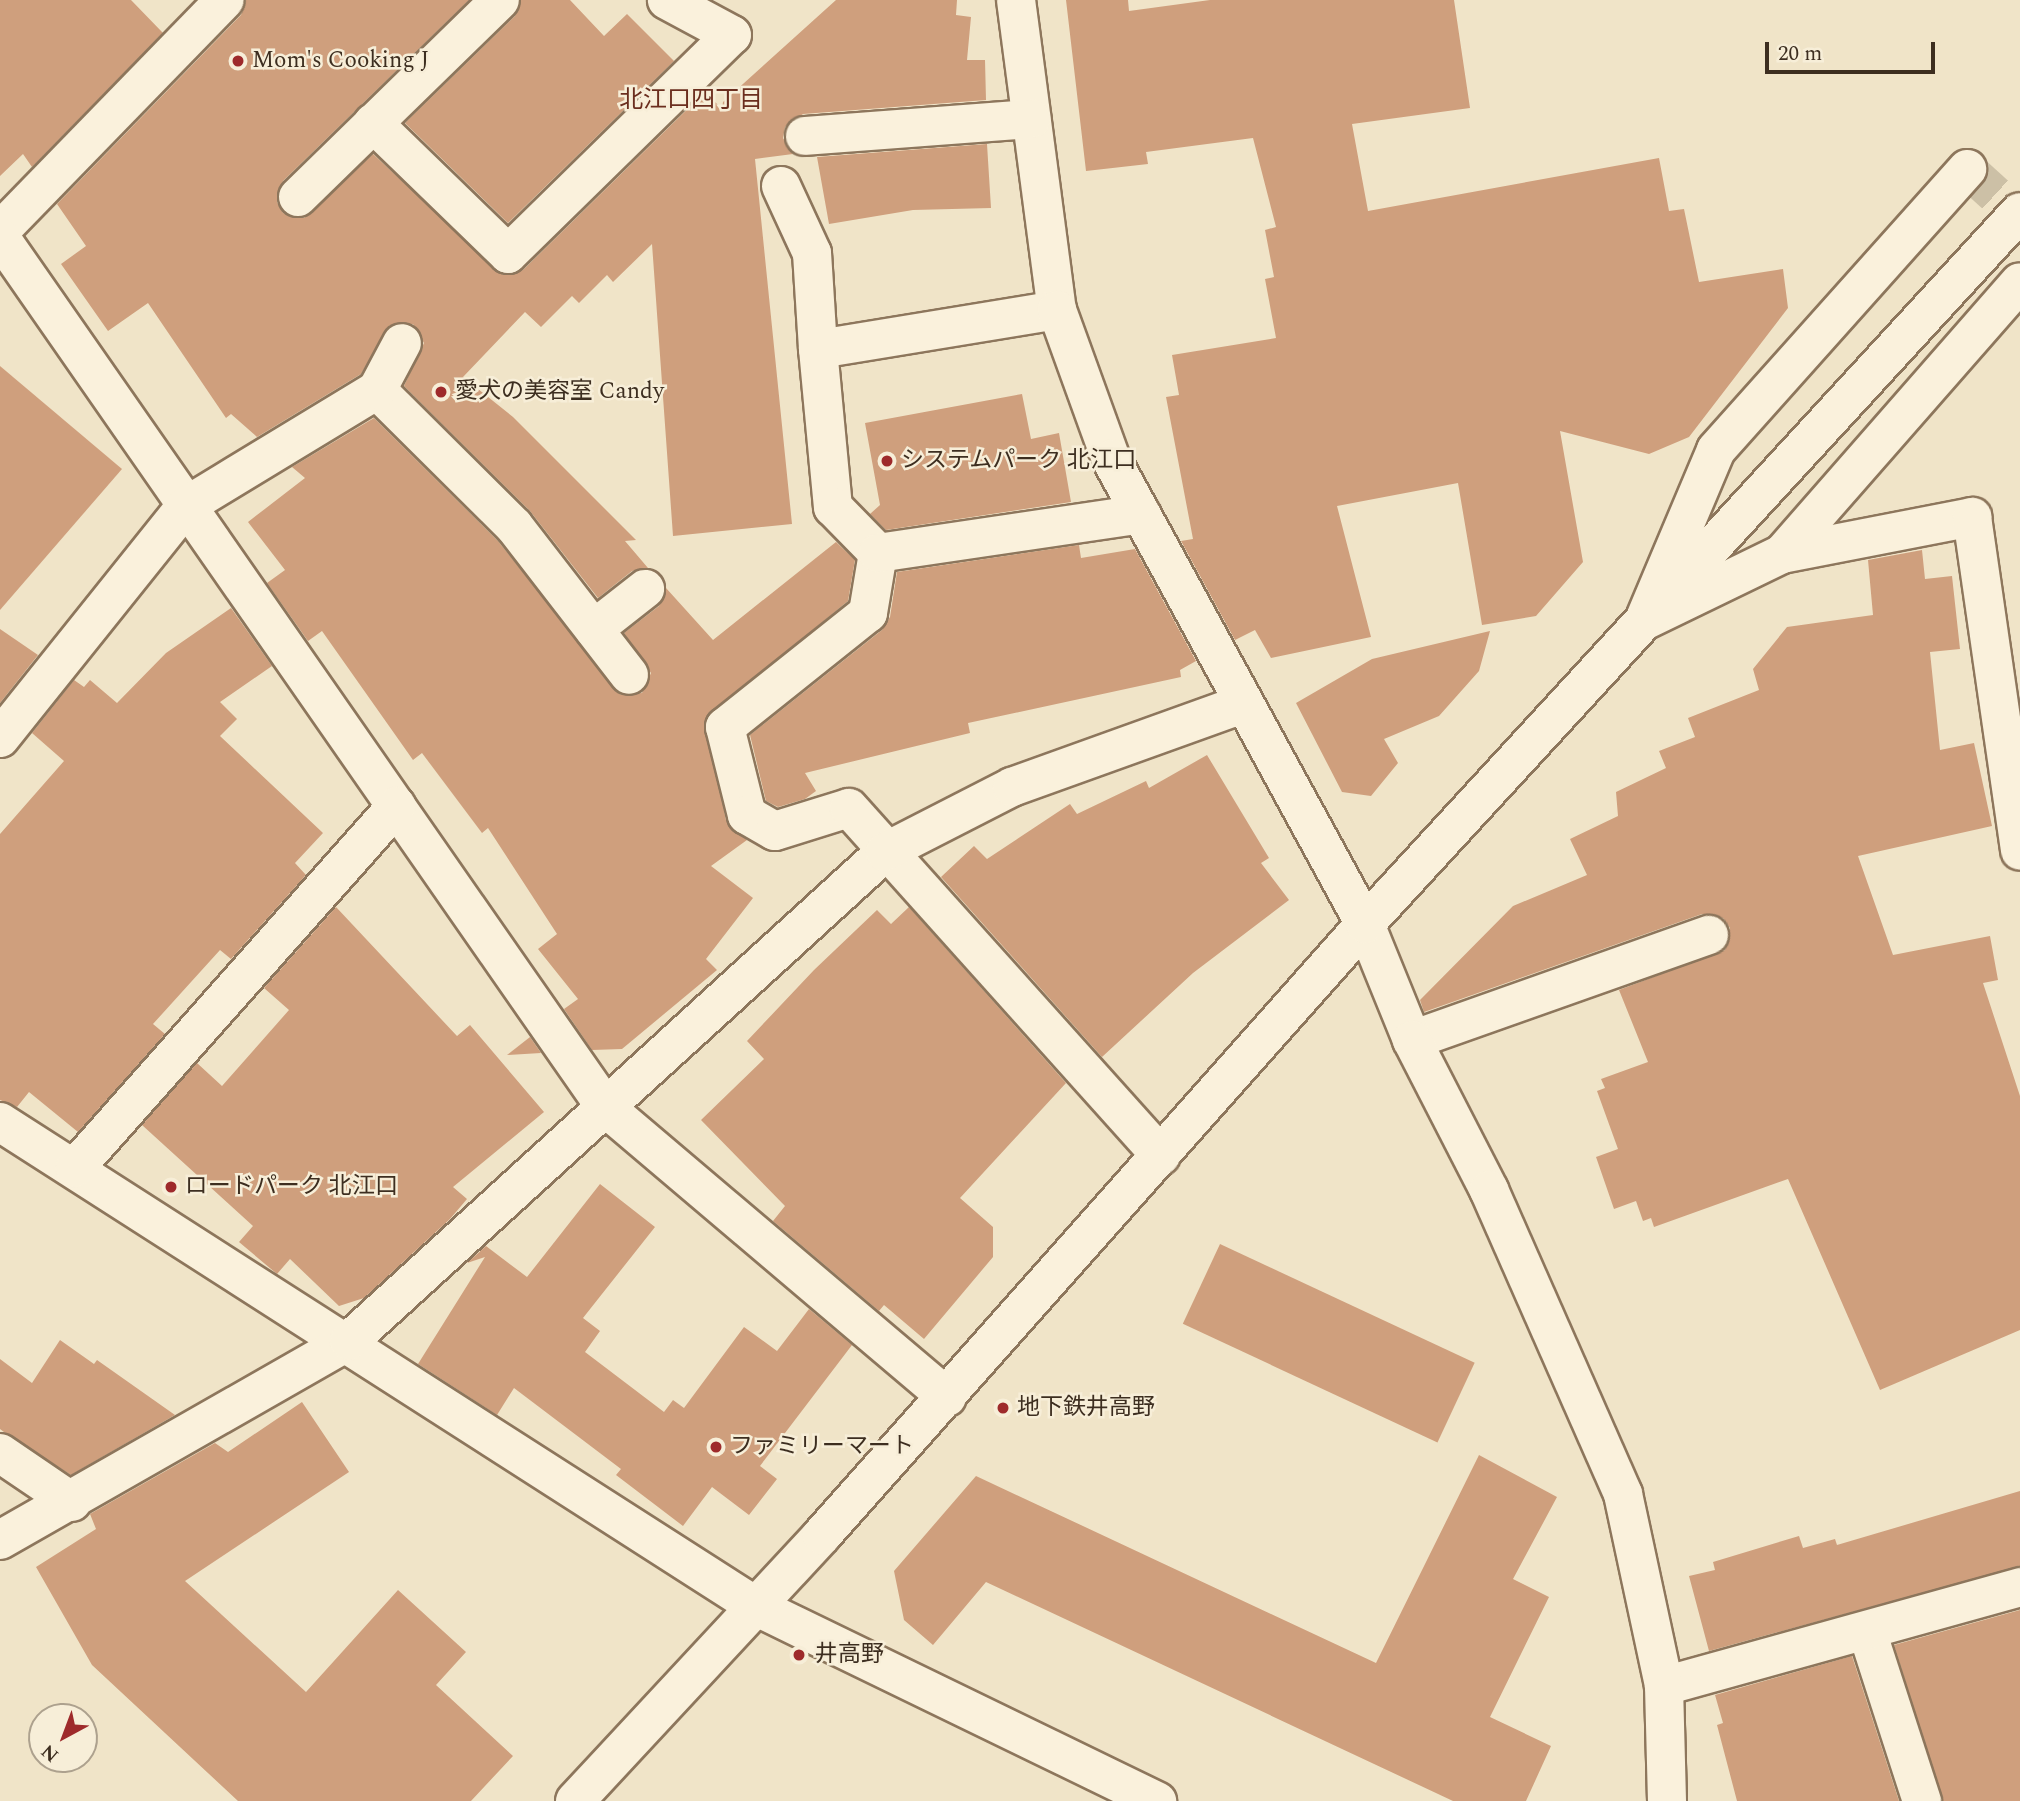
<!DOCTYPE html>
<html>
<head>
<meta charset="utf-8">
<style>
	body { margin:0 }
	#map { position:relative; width:2020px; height:1801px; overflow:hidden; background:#f0e4c8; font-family:Spectral,"Noto Sans JP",serif }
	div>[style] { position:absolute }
	.building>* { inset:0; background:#cf9f7d; transform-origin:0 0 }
	.minor-tunnel>* { height:38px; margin-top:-19px; transform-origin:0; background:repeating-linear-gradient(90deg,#ccc0a6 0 38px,transparent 0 57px) }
	.roads { filter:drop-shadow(2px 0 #8d765c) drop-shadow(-2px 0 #8d765c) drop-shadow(0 2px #8d765c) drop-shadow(0 -2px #8d765c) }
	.minor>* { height:38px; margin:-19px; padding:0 19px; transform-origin:19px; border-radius:19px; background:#faf1dc }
	.tertiary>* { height:38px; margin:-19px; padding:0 19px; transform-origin:19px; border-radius:19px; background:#faf1dc }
	.dots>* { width:19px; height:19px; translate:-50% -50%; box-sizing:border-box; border:4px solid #f7eed8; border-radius:50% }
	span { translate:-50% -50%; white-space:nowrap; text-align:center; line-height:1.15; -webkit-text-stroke:5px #f7eed8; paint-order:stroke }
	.poi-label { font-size:23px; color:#3d2e20 }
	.left { translate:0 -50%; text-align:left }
	.neighbourhood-label { font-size:24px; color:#6b2e1e }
	.north { position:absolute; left:28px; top:1703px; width:70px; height:70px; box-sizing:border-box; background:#f7eed8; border:2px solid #ada18e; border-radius:50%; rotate:221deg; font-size:19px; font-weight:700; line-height:28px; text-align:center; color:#3d2e20 }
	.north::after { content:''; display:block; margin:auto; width:24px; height:32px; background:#9e2a2b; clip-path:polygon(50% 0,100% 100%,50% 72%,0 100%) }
	.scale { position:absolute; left:1765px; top:42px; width:170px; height:32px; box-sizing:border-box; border:4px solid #3d2e20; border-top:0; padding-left:9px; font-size:21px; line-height:24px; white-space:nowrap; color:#3d2e20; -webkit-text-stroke:5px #f7eed8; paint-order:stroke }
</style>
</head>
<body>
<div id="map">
	<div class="building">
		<div style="clip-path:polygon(0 0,131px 0,163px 33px,32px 167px,23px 154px,0 176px)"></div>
		<div style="clip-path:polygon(246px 0,469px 0,283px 181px,277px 202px,283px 213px,304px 218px,373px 154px,503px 275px,523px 270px,705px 92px,722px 109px,723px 102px,836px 0,957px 0,956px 15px,971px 17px,967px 60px,985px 60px,986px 100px,803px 114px,785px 127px,783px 138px,793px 154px,755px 159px,792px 524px,673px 536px,652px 244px,613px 282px,607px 275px,579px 303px,572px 296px,541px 327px,525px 312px,463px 377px,513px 417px,636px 540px,625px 541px,648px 568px,632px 571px,598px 598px,530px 511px,404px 386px,424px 343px,413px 324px,390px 325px,361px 374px,257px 437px,231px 414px,226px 418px,148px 303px,108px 331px,61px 264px,86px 246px,57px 204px,241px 15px)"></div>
		<div style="clip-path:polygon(521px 0,570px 0,604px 36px,627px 14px,674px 61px,508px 223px,405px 123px,515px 16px)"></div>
		<div style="clip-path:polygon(1066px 0,1128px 0,1129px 11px,1210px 0,1454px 0,1470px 108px,1352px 124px,1368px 211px,1659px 158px,1669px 211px,1684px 209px,1699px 282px,1783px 269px,1788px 308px,1689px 437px,1649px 454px,1560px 431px,1583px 562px,1536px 616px,1482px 625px,1458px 483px,1337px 506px,1371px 637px,1271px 658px,1255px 630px,1235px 640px,1181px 541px,1193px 539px,1166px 397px,1179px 395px,1172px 355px,1276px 338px,1265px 279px,1274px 277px,1265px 230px,1276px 227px,1253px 138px,1146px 152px,1148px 164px,1086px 171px)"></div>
		<div style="clip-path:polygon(987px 144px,991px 208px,913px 210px,829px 224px,817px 157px)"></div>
		<div style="clip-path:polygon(0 366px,122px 469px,0 610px)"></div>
		<div style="clip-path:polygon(1022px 394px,1031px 439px,1059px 433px,1071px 502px,886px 530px,870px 514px,880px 505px,865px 423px)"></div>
		<div style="clip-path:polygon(374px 418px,498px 541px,621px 695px,642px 693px,651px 673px,624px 633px,659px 606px,666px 588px,713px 640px,836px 542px,855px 560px,848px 601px,705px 719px,726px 820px,747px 840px,711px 866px,753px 898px,706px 959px,717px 970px,622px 1049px,592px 1050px,564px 1009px,578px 999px,538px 949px,557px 934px,488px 828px,482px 833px,422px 753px,413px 760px,322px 631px,308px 641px,267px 583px,285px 570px,248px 522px,305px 478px,292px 467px)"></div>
		<div style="clip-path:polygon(1079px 545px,1081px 558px,1135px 549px,1196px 661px,1180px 670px,1181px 677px,968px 723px,970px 733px,805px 773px,816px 791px,805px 799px,778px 807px,766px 801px,750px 735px,882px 630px,890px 617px,897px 572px)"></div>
		<div style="clip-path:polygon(1922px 550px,1925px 579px,1952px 576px,1960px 649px,1930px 652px,1940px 750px,1974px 743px,1992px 826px,1858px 856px,1893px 955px,1990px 936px,1998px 980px,1983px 983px,2020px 1096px,2020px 1330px,1880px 1390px,1788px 1179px,1654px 1227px,1651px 1218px,1643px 1221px,1636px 1201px,1614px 1209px,1596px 1157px,1618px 1149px,1597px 1091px,1605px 1088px,1601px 1079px,1648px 1062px,1619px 990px,1725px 950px,1730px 928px,1723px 918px,1702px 914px,1424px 1012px,1420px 1000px,1513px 906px,1587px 875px,1570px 839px,1618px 816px,1616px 792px,1666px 768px,1659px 751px,1695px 737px,1688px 718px,1759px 690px,1753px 669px,1787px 627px,1873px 615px,1868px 560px)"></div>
		<div style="clip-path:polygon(231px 608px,272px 666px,220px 702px,237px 719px,220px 736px,323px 833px,295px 863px,306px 875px,231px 959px,220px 950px,153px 1024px,165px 1034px,78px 1132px,29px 1092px,17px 1107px,0 1100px,0 834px,64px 761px,32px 733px,74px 680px,84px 687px,90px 680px,117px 703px,166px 653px)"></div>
		<div style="clip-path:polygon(0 629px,38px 655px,0 703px)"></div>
		<div style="clip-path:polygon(1490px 631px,1479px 671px,1439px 716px,1384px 739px,1398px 763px,1371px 796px,1342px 792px,1296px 703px,1372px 659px)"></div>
		<div style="clip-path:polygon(1207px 755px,1269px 858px,1261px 863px,1289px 900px,1193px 973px,1102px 1057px,941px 877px,974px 846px,987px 859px,1070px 804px,1077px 814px,1146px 781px,1149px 788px)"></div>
		<div style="clip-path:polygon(336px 907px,457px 1036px,470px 1025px,544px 1112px,453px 1187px,467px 1199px,450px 1219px,364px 1298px,339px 1306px,290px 1259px,277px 1274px,239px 1242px,253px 1226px,142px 1125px,197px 1063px,222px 1086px,289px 1010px,264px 988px)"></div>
		<div style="clip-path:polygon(909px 907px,1066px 1083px,960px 1198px,993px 1227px,993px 1257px,924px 1339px,884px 1305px,879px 1311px,773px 1221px,785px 1206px,701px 1120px,764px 1059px,747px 1041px,814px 970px,877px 910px,891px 924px)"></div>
		<div style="clip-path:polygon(530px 1037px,541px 1053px,507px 1055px)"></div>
		<div style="clip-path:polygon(600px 1184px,655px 1227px,583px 1318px,600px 1331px,585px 1352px,664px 1412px,673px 1400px,684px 1408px,744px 1327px,777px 1351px,809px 1309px,852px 1345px,760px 1466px,777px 1479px,749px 1515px,712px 1487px,683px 1526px,616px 1475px,621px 1469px,514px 1388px,497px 1415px,418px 1364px,485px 1257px,467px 1263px,486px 1246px,527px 1277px)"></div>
		<div style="left:1220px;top:1244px;width:281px;height:88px;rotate:25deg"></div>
		<div style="clip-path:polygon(60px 1340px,94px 1364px,97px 1360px,175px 1415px,71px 1475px,4px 1432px,0 1429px,0 1359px,32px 1383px)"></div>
		<div style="clip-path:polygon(302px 1402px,349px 1472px,185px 1581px,306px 1692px,398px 1590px,466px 1652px,436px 1685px,513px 1756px,471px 1801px,238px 1801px,92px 1665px,36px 1567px,96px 1529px,90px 1514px,215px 1443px,228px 1452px)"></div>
		<div style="clip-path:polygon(1479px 1455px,1557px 1497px,1513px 1579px,1549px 1597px,1490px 1717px,1551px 1746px,1526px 1801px,1453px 1801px,986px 1582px,933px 1645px,904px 1620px,894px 1571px,976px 1476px,1376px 1663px)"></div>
		<div style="clip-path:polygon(2020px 1491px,2020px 1566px,1709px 1651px,1689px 1576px,1715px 1570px,1713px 1562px,1799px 1536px,1803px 1548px,1835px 1539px,1837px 1545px)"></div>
		<div style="clip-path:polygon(2020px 1610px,2020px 1801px,1943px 1801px,1894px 1645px)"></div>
		<div style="clip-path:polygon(1852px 1656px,1899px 1801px,1737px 1801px,1717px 1725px,1723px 1723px,1715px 1695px)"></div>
	</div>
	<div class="minor-tunnel">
		<div style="left:1967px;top:169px;width:72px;rotate:42.2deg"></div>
	</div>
	<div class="roads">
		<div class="minor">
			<div style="left:1016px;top:0;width:313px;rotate:82.5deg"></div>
			<div style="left:1057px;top:310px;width:242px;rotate:170.7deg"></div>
			<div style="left:818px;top:349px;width:159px;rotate:84.6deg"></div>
			<div style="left:833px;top:507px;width:64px;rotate:45.6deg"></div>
			<div style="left:878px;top:553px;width:61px;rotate:99.5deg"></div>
			<div style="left:868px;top:613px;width:183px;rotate:141.4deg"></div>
			<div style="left:725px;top:727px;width:91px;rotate:76deg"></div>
			<div style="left:747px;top:815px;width:32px;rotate:30deg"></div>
			<div style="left:775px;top:831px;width:77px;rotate:-17.3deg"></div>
			<div style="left:849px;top:808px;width:467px;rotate:48.1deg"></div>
			<div style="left:373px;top:123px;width:188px;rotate:44.1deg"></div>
			<div style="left:508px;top:254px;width:313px;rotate:-44.4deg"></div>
			<div style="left:732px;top:35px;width:74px;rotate:-151.7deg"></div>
			<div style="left:805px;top:136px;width:227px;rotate:-4.3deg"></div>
			<div style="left:781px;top:186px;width:74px;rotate:65.2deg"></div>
			<div style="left:812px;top:253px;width:96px;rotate:86.4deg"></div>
			<div style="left:298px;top:197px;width:282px;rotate:-44.3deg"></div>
			<div style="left:0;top:231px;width:322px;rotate:-45.8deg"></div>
			<div style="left:0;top:237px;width:1061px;rotate:55.17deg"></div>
			<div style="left:606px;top:1108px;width:447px;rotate:40.3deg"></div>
			<div style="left:377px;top:390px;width:193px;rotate:44.8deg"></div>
			<div style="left:514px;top:526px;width:188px;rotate:52.3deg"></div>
			<div style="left:878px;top:553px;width:266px;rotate:-8.4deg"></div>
			<div style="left:1782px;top:554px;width:194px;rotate:-11deg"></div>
			<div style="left:1972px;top:517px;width:337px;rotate:81.8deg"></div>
			<div style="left:1646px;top:616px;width:180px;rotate:-67.1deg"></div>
			<div style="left:1716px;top:450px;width:377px;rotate:-48.2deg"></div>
			<div style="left:1644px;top:621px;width:153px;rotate:-25.9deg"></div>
			<div style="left:1782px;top:554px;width:361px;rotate:-48.8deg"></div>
			<div style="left:594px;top:629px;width:65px;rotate:-38.1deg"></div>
			<div style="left:0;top:738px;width:297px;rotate:-51.3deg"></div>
			<div style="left:186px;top:506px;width:223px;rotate:-31.3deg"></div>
			<div style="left:377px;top:390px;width:53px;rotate:-62deg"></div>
			<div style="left:1412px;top:1040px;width:315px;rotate:-19.5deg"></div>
			<div style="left:0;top:1122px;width:899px;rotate:32.65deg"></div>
			<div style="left:757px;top:1607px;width:445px;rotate:25.9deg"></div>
			<div style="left:75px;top:1168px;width:484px;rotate:-48.4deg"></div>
			<div style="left:0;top:1453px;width:87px;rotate:34.2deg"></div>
			<div style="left:0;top:1540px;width:402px;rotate:-29.7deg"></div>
			<div style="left:349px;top:1341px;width:726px;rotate:-42.37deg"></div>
			<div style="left:885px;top:852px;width:143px;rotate:-27.1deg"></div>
			<div style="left:1012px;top:787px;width:245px;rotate:-19.8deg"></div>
			<div style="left:1867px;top:1631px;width:179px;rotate:72.1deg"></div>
			<div style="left:1664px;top:1686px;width:370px;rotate:-15.5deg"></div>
		</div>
		<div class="tertiary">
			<div style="left:1057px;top:310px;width:158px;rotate:70.1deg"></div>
			<div style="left:1111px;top:459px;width:530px;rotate:61.36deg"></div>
			<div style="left:1365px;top:924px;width:125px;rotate:67.9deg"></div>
			<div style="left:1412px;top:1040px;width:169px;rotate:62.8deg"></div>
			<div style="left:1489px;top:1190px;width:332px;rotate:66.2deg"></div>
			<div style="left:1623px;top:1494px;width:196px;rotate:77.9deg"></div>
			<div style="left:1664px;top:1686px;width:115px;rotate:88.5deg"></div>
			<div style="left:575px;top:1801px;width:363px;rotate:-47.1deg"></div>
			<div style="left:822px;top:1535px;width:817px;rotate:-48.37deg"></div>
			<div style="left:1365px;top:924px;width:967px;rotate:-47.39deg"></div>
		</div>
	</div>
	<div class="dots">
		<div style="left:238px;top:61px;background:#9e2a2b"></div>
		<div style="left:441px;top:392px;background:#9e2a2b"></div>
		<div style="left:887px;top:461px;background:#9e2a2b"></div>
		<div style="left:171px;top:1187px;background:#9e2a2b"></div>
		<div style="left:1003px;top:1408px;background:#9e2a2b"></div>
		<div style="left:716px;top:1447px;background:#9e2a2b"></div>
		<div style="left:799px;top:1655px;background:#9e2a2b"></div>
	</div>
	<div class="poi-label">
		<span class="left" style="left:252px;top:61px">Mom's Cooking J</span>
		<span class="left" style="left:455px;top:392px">愛犬の美容室 Candy</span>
		<span class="left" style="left:901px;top:461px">システムパーク 北江口</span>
		<span class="left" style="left:185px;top:1187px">ロードパーク 北江口</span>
		<span class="left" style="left:1017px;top:1408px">地下鉄井高野</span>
		<span class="left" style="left:730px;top:1447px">ファミリーマート</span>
		<span class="left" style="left:815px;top:1655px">井高野</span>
	</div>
	<div class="neighbourhood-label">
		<span style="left:691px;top:101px">北江口四丁目</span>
	</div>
	<div class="north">N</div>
	<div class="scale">20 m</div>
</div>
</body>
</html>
